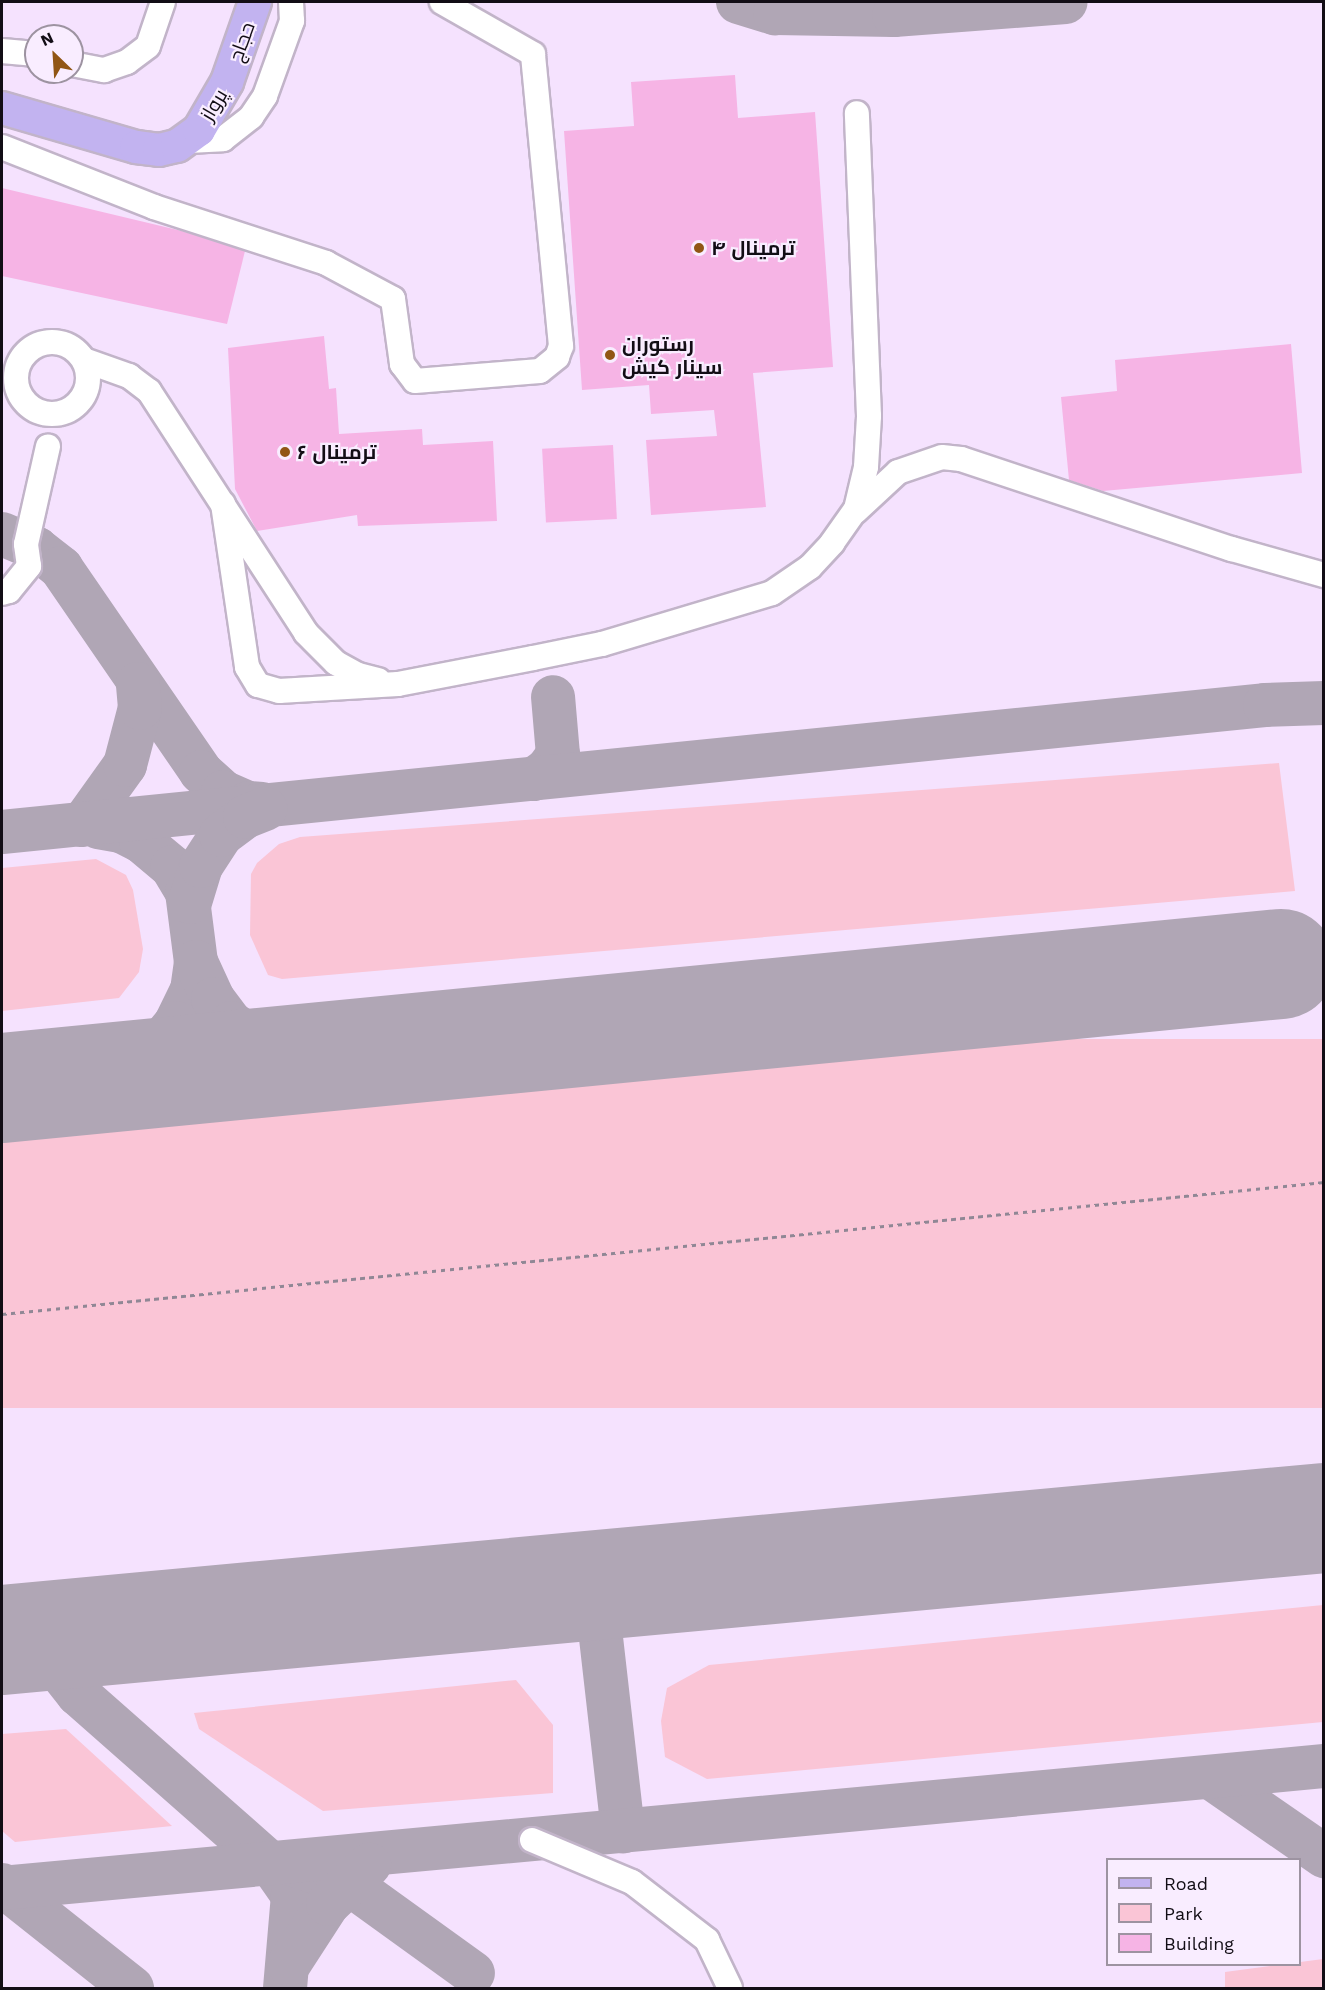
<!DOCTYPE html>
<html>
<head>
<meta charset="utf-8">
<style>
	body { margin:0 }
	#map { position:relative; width:1325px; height:1990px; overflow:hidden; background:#f9edff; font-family:"Work Sans",Cairo,sans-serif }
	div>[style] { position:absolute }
	.built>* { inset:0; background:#f5e2fe }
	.green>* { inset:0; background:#fac5d6; transform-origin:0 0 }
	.taxiway>* { height:44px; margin:-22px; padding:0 22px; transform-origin:22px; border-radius:22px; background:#b0a6b5 }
	.runway>* { height:110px; margin:-55px; padding:0 55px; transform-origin:55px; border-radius:55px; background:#b0a6b5 }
	.building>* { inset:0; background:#f6b4e5; transform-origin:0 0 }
	.path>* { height:3px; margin-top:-1.5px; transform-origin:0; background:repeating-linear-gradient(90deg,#908795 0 4.5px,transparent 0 9px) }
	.roads { filter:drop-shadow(2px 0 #c2b4c9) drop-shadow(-2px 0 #c2b4c9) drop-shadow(0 2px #c2b4c9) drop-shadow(0 -2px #c2b4c9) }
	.minor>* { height:24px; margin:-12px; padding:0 12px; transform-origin:12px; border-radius:12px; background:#fff }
	.minor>.ring { margin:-12px; padding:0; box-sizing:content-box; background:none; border:24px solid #fff; border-radius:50% }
	.major>* { height:32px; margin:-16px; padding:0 16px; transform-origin:16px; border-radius:16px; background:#c2b3f0 }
	.dots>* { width:16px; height:16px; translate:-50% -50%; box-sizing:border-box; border:3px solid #f9edff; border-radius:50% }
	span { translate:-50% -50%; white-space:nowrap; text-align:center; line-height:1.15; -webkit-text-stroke:4.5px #f9edff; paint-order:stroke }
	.street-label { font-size:20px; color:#120d15 }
	.poi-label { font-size:20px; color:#120d15; font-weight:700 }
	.left { translate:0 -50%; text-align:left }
	.frame { position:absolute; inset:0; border:3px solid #120d15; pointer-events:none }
	.legend { position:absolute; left:1106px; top:1858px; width:195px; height:108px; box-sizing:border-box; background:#f9edff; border:2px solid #9d93a1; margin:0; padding:8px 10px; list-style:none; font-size:18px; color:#120d15 }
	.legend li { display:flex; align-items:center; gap:12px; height:30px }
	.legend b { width:30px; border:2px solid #9d93a1 }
	.north { position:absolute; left:24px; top:24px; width:60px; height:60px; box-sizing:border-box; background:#f9edff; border:2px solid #9d93a1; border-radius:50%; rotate:335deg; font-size:16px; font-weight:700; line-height:24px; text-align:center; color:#120d15 }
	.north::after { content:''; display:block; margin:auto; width:21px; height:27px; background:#915615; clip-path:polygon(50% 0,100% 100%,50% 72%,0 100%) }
</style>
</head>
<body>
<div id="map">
	<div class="built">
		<div style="clip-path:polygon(evenodd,2px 2px,1323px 2px,1323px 1988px,2px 1988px,2px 2px,36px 36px,72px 36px,72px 72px,36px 72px,36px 36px,2px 2px,1108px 1860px,1300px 1860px,1300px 1964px,1108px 1964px,1108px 1860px)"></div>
	</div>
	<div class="green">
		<div style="clip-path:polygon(1279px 763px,1295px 891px,282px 979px,268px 975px,250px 935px,251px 874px,257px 863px,279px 844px,300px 837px)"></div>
		<div style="clip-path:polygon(96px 859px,126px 875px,133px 890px,143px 949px,139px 972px,119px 998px,2px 1011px,2px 868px)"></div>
		<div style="left:1323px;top:1039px;width:369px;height:1327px;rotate:90deg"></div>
		<div style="clip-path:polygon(1323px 1605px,1323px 1722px,707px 1779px,665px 1757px,661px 1721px,667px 1688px,709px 1665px)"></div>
		<div style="clip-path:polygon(516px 1680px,553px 1725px,553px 1793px,323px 1811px,199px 1729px,194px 1713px)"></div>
		<div style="clip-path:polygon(66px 1729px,172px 1826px,15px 1842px,2px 1831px,2px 1734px)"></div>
		<div style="clip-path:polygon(1323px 1959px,1323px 1988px,1225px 1988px,1225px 1972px)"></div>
	</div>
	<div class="taxiway">
		<div style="left:738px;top:2px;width:39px;rotate:17deg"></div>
		<div style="left:775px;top:13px;width:119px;rotate:1deg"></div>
		<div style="left:894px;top:15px;width:172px;rotate:-4.3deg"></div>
		<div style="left:2px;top:534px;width:38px;rotate:23deg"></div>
		<div style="left:37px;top:549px;width:31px;rotate:38deg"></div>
		<div style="left:61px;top:568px;width:247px;rotate:55.5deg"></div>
		<div style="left:201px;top:772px;width:30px;rotate:42deg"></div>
		<div style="left:223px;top:792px;width:27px;rotate:24deg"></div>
		<div style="left:248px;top:803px;width:14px;rotate:4deg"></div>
		<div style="left:534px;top:779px;width:16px;rotate:-35deg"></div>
		<div style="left:547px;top:770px;width:19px;rotate:-54deg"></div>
		<div style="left:558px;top:755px;width:58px;rotate:-94.9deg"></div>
		<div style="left:82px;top:825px;width:74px;rotate:-54.4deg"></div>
		<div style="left:125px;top:765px;width:59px;rotate:-75.3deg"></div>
		<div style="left:140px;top:708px;width:24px;rotate:-95deg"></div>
		<div style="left:98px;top:827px;width:23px;rotate:10deg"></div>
		<div style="left:121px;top:831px;width:22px;rotate:27deg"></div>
		<div style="left:141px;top:841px;width:40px;rotate:40deg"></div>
		<div style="left:172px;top:867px;width:29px;rotate:59deg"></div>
		<div style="left:187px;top:892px;width:71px;rotate:82.7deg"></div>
		<div style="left:196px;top:962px;width:28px;rotate:98deg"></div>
		<div style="left:192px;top:990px;width:37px;rotate:116deg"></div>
		<div style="left:176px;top:1023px;width:26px;rotate:129deg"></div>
		<div style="left:160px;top:1043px;width:62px;rotate:146.8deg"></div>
		<div style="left:2px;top:832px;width:1269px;rotate:-5.74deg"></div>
		<div style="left:1265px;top:705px;width:59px;rotate:-1.9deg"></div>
		<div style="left:190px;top:902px;width:38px;rotate:-73deg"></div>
		<div style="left:201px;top:866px;width:37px;rotate:-57deg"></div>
		<div style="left:221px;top:835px;width:30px;rotate:-37deg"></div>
		<div style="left:245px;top:817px;width:22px;rotate:-22deg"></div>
		<div style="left:196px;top:962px;width:41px;rotate:65.3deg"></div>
		<div style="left:213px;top:999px;width:30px;rotate:53deg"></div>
		<div style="left:231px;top:1023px;width:50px;rotate:32.7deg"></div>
		<div style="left:273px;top:1050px;width:30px;rotate:14deg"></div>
		<div style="left:1281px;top:964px;width:43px;rotate:-4deg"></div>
		<div style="left:595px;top:1585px;width:248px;rotate:83.5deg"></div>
		<div style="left:33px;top:1637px;width:73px;rotate:51.7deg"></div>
		<div style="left:78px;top:1694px;width:257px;rotate:41.4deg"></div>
		<div style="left:271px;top:1864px;width:38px;rotate:55deg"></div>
		<div style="left:293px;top:1895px;width:93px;rotate:94.9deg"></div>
		<div style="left:1210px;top:1777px;width:139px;rotate:34.7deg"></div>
		<div style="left:297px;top:1866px;width:54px;rotate:18.4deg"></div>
		<div style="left:348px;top:1883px;width:154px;rotate:35.8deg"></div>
		<div style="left:2px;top:1885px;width:166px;rotate:38.4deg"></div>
		<div style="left:2px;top:1888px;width:1328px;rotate:-5.27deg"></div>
		<div style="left:289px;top:1964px;width:72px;rotate:-57deg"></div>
		<div style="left:328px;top:1904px;width:57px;rotate:-43.6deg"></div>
	</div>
	<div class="runway">
		<div style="left:2px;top:1088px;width:1285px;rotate:-5.54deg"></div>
		<div style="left:2px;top:1640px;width:1328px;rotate:-5.27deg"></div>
	</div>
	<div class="building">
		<div style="clip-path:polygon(735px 75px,738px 118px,815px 112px,833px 367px,753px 373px,766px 507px,651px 515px,646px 440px,717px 436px,714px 410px,651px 414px,649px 385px,582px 390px,564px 131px,634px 126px,631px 82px)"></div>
		<div style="clip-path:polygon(2px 188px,182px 231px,245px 251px,227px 324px,2px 276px)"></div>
		<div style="clip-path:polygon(324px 336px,329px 389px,336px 388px,339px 434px,422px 429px,423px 445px,493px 441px,497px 521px,358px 526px,357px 515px,257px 531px,235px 489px,228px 348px)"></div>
		<div style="clip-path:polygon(1291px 344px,1302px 473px,1103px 491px,1069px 480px,1061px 397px,1117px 391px,1115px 360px)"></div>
		<div style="left:613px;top:445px;width:74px;height:71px;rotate:87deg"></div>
	</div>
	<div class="path">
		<div style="left:2px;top:1314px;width:1329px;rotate:-5.7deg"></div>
	</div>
	<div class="roads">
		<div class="minor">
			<div style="left:2px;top:51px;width:34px;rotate:5deg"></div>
			<div style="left:72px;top:64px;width:33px;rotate:11deg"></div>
			<div style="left:104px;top:70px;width:24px;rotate:-19deg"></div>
			<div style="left:127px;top:62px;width:26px;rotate:-37deg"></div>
			<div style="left:148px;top:46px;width:46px;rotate:-71.2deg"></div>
			<div style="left:188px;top:141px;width:35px;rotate:-3deg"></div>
			<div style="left:223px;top:139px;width:36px;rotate:-38deg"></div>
			<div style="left:251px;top:117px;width:25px;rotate:-56deg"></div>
			<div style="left:265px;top:96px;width:80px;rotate:-70.2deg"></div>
			<div style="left:292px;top:21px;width:19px;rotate:-93deg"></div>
			<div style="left:2px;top:147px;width:163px;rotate:21.5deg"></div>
			<div style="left:154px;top:207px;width:181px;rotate:18deg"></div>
			<div style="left:326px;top:263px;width:76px;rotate:28.2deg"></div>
			<div style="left:393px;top:299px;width:66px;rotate:82.1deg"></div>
			<div style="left:402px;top:364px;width:21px;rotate:53deg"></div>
			<div style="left:415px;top:381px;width:125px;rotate:-4.6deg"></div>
			<div style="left:540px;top:371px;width:22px;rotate:-39deg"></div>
			<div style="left:557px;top:357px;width:12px;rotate:-70deg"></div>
			<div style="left:561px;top:346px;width:293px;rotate:-95.5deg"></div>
			<div style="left:533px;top:54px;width:105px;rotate:-150.3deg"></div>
			<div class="ring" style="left:16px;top:342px;width:48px;height:48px"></div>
			<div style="left:84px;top:360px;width:48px;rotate:19.6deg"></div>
			<div style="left:129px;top:376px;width:25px;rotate:37deg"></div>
			<div style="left:149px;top:391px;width:288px;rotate:57deg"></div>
			<div style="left:306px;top:633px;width:42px;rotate:45deg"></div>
			<div style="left:336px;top:663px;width:25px;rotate:29deg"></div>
			<div style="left:358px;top:675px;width:21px;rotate:14deg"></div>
			<div style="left:223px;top:504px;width:165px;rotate:81.6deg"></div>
			<div style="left:247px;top:667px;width:21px;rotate:59deg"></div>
			<div style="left:258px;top:685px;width:22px;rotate:16deg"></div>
			<div style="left:279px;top:691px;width:119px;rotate:-3.4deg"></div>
			<div style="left:398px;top:684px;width:137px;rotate:-10.9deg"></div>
			<div style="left:533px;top:658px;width:70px;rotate:-11.5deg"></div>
			<div style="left:602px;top:644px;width:177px;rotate:-16.7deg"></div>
			<div style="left:772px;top:593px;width:46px;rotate:-34.4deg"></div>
			<div style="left:810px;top:567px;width:33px;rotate:-47deg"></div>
			<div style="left:832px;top:543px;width:42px;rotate:-54.8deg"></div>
			<div style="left:856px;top:509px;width:43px;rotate:-76.6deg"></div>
			<div style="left:866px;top:467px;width:51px;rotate:-86.6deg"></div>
			<div style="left:869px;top:416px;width:303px;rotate:-92.3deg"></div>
			<div style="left:856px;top:511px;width:57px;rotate:-42.9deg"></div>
			<div style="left:898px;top:472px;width:46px;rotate:-18.8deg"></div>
			<div style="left:942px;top:457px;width:19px;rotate:6deg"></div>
			<div style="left:961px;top:459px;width:286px;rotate:18.4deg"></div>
			<div style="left:1232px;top:549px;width:96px;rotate:15.8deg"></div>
			<div style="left:2px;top:593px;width:7px;rotate:-16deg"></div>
			<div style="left:9px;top:591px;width:32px;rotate:-51deg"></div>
			<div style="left:29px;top:566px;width:22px;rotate:-98deg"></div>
			<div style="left:26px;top:544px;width:100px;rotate:-77.3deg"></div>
			<div style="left:532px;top:1840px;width:108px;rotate:22.8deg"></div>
			<div style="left:632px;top:1882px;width:95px;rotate:37.7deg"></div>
			<div style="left:707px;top:1940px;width:53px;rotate:64.4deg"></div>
		</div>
		<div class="major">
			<div style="left:2px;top:108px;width:140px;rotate:16.2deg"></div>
			<div style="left:136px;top:147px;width:23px;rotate:7deg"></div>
			<div style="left:159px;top:150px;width:18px;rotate:-13deg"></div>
			<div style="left:177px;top:146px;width:27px;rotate:-36deg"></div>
			<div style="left:199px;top:130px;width:56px;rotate:-59.7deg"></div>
			<div style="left:227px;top:82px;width:85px;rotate:-70.7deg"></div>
		</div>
	</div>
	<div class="dots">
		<div style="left:699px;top:248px;background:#915615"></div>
		<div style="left:610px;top:355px;background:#915615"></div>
		<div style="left:285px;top:452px;background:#915615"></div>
	</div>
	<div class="street-label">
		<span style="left:242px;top:42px;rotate:-70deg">حجاج</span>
		<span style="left:214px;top:105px;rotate:-59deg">پرواز</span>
	</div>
	<div class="poi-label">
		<span class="left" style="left:711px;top:248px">ترمینال ۴</span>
		<span class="left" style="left:622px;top:356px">رستوران<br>سینار کیش</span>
		<span class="left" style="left:297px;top:452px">ترمینال ۶</span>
	</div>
	<div class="frame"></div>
	<ul class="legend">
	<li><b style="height:8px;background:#c2b3f0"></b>Road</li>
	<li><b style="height:16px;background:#fac5d6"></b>Park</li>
	<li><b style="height:16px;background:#f6b4e5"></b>Building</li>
	</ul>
	<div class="north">N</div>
</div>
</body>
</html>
